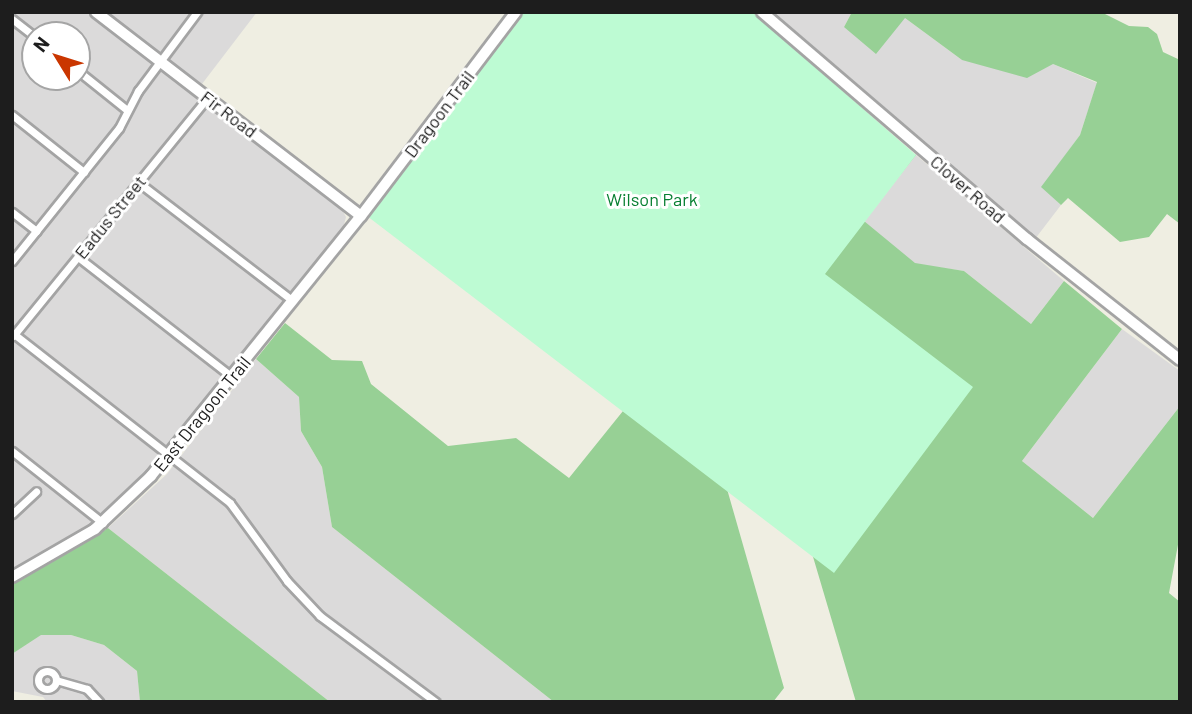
<!DOCTYPE html>
<html>
<head>
<meta charset="utf-8">
<style>
	body { margin:0 }
	#map { position:relative; width:1192px; height:714px; overflow:hidden; background:#efeee2; font-family:Barlow,sans-serif }
	div>[style] { position:absolute }
	.residential>* { inset:0; background:#dbdada }
	.forest>* { inset:0; background:#97d095 }
	.park>* { inset:0; background:#bdfbd3 }
	.roads { filter:drop-shadow(2px 0 #a4a4a4) drop-shadow(-2px 0 #a4a4a4) drop-shadow(0 2px #a4a4a4) drop-shadow(0 -2px #a4a4a4) }
	.minor>* { height:7px; margin:-3.5px; padding:0 3.5px; transform-origin:3.5px; border-radius:3.5px; background:#fff }
	.minor>.ring { margin:-3.5px; padding:0; box-sizing:content-box; background:none; border:7px solid #fff; border-radius:50% }
	.tertiary>* { height:10px; margin:-5px; padding:0 5px; transform-origin:5px; border-radius:5px; background:#fff }
	span { translate:-50% -50%; white-space:nowrap; text-align:center; line-height:1.15; -webkit-text-stroke:6px #fff; paint-order:stroke }
	.street-label { font-size:18px; color:#1d1d1d }
	.park-label { font-size:18px; color:#077f31 }
	.frame { position:absolute; inset:0; border:14px solid #1d1d1d; pointer-events:none }
	.north { position:absolute; left:21px; top:21px; width:70px; height:70px; box-sizing:border-box; background:#fff; border:2px solid #a5a5a5; border-radius:50%; rotate:308deg; font-size:19px; font-weight:700; line-height:28px; text-align:center; color:#1d1d1d }
	.north::after { content:''; display:block; margin:auto; width:24px; height:32px; background:#ca3600; clip-path:polygon(50% 0,100% 100%,50% 72%,0 100%) }
</style>
</head>
<body>
<div id="map">
	<div class="residential">
		<div style="clip-path:polygon(evenodd,12px 12px,91px 12px,338px 203px,346px 217px,342px 232px,132px 490px,77px 536px,12px 572px,12px 12px,35px 35px,77px 35px,77px 77px,35px 77px,35px 35px)"></div>
		<div style="clip-path:polygon(102px 12px,257px 12px,202px 84px)"></div>
		<div style="clip-path:polygon(770px 12px,852px 12px,844px 27px,905px 18px,962px 60px,1053px 64px,1097px 83px,1080px 135px,1042px 187px,1061px 205px,1035px 239px)"></div>
		<div style="clip-path:polygon(916px 155px,1064px 281px,1031px 324px,964px 271px,915px 264px,864px 222px)"></div>
		<div style="clip-path:polygon(1122px 329px,1180px 371px,1180px 406px,1093px 518px,1022px 461px)"></div>
		<div style="clip-path:polygon(256px 359px,299px 397px,301px 431px,322px 467px,332px 527px,554px 702px,330px 702px,108px 528px,167px 474px)"></div>
		<div style="clip-path:polygon(40px 635px,71px 635px,104px 645px,137px 671px,140px 702px,47px 702px,43px 697px,12px 691px,12px 654px)"></div>
	</div>
	<div class="forest">
		<div style="clip-path:polygon(852px 12px,1101px 12px,1129px 26px,1148px 27px,1157px 34px,1163px 52px,1180px 60px,1180px 224px,1167px 214px,1149px 237px,1120px 242px,1068px 198px,1061px 205px,1041px 187px,1080px 135px,1097px 82px,1053px 64px,1027px 78px,962px 60px,905px 18px,876px 54px,844px 27px)"></div>
		<div style="clip-path:polygon(663px 50px,916px 155px,864px 221px,915px 263px,964px 271px,1031px 324px,1064px 281px,1122px 329px,1022px 461px,1093px 518px,1180px 406px,1180px 534px,1169px 593px,1180px 602px,1180px 702px,856px 702px)"></div>
		<div style="clip-path:polygon(285px 323px,332px 360px,362px 361px,371px 384px,448px 446px,516px 438px,569px 478px,623px 411px,727px 489px,784px 688px,773px 702px,554px 702px,332px 527px,322px 467px,301px 431px,299px 397px,256px 359px)"></div>
		<div style="clip-path:polygon(108px 528px,330px 702px,140px 702px,137px 671px,104px 645px,71px 635px,41px 635px,12px 654px,12px 585px)"></div>
	</div>
	<div class="park">
		<div style="clip-path:polygon(520px 12px,752px 12px,916px 155px,825px 274px,973px 387px,834px 573px,367px 216px)"></div>
	</div>
	<div class="roads">
		<div class="minor">
			<div style="left:12px;top:19px;width:29px;rotate:38deg"></div>
			<div style="left:77px;top:70px;width:64px;rotate:38.7deg"></div>
			<div style="left:12px;top:115px;width:92px;rotate:38.4deg"></div>
			<div style="left:138px;top:182px;width:195px;rotate:37.5deg"></div>
			<div style="left:12px;top:212px;width:31px;rotate:38deg"></div>
			<div style="left:78px;top:257px;width:195px;rotate:37.9deg"></div>
			<div style="left:12px;top:261px;width:171px;rotate:-51.2deg"></div>
			<div style="left:119px;top:128px;width:42px;rotate:-62.8deg"></div>
			<div style="left:138px;top:91px;width:99px;rotate:-53.2deg"></div>
			<div style="left:14px;top:334px;width:274px;rotate:38deg"></div>
			<div style="left:230px;top:503px;width:97px;rotate:53.8deg"></div>
			<div style="left:287px;top:581px;width:48px;rotate:46.7deg"></div>
			<div style="left:320px;top:616px;width:144px;rotate:36.6deg"></div>
			<div style="left:13px;top:336px;width:307px;rotate:-50.8deg"></div>
			<div style="left:12px;top:451px;width:116px;rotate:38.4deg"></div>
			<div style="left:12px;top:514px;width:33px;rotate:-43deg"></div>
			<div class="ring" style="left:38px;top:671px;width:11px;height:11px"></div>
			<div style="left:56px;top:680px;width:32px;rotate:16deg"></div>
			<div style="left:87px;top:689px;width:18px;rotate:47deg"></div>
		</div>
		<div class="tertiary">
			<div style="left:96px;top:12px;width:334px;rotate:37.6deg"></div>
			<div style="left:762px;top:12px;width:349px;rotate:40.6deg"></div>
			<div style="left:1027px;top:239px;width:195px;rotate:38.3deg"></div>
			<div style="left:12px;top:577px;width:96px;rotate:-30deg"></div>
			<div style="left:95px;top:529px;width:77px;rotate:-43.4deg"></div>
			<div style="left:151px;top:476px;width:334px;rotate:-51.1deg"></div>
			<div style="left:361px;top:216px;width:256px;rotate:-52.8deg"></div>
		</div>
	</div>
	<div class="street-label">
		<span style="left:229px;top:114px;rotate:37deg">Fir Road</span>
		<span style="left:439px;top:114px;rotate:-53deg">Dragoon Trail</span>
		<span style="left:968px;top:189px;rotate:41deg">Clover Road</span>
		<span style="left:110px;top:217px;rotate:-51deg">Eadus Street</span>
		<span style="left:202px;top:414px;rotate:-51deg">East Dragoon Trail</span>
	</div>
	<div class="park-label">
		<span style="left:652px;top:199px">Wilson Park</span>
	</div>
	<div class="frame"></div>
	<div class="north">N</div>
</div>
</body>
</html>
